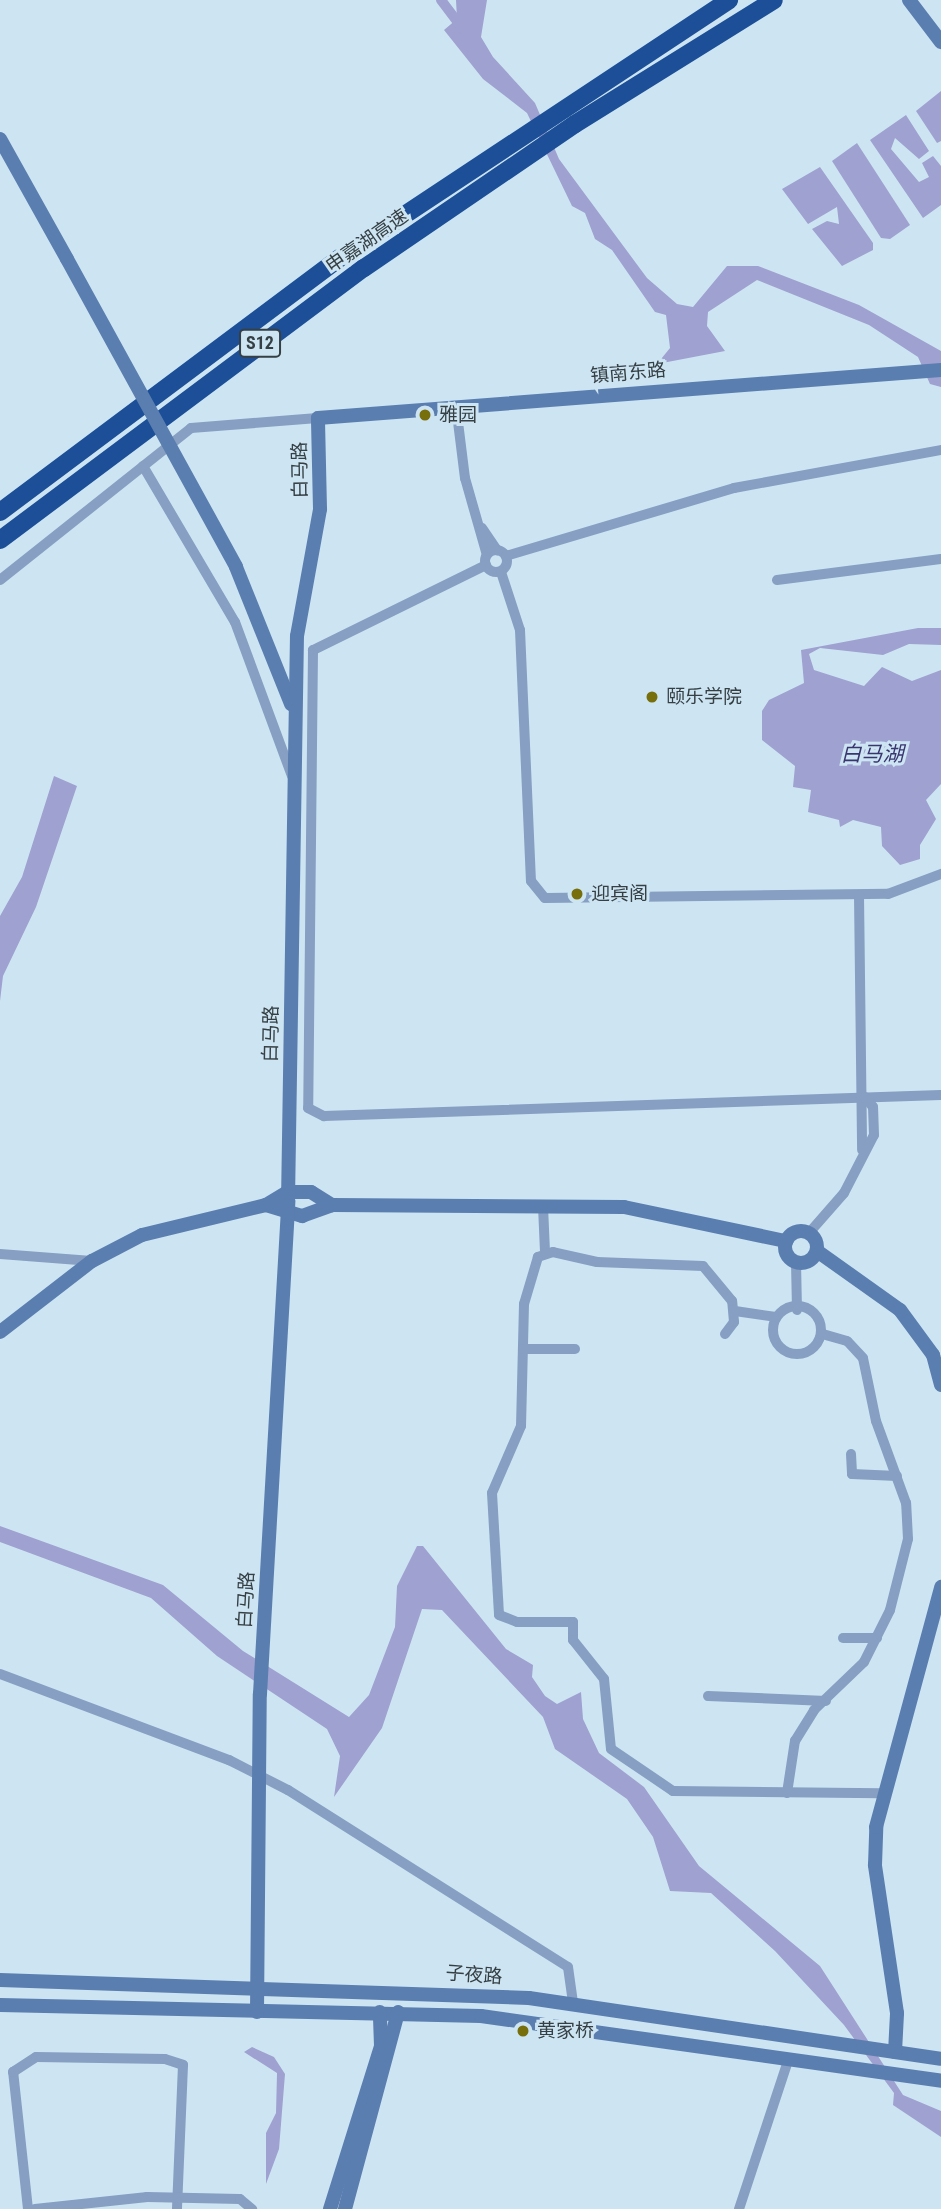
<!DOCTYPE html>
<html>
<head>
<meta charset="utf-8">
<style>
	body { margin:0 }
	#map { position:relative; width:941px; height:2209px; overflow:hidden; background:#cde5f2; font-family:"Roboto Condensed","Noto Sans SC",sans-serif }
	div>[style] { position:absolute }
	.water>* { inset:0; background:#9fa1d0 }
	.canal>* { height:10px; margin:-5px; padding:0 5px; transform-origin:5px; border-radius:5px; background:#9fa1d0 }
	.street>* { height:10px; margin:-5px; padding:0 5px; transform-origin:5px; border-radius:5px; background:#879fc2 }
	.street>.ring { margin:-5px; padding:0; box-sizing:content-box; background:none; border:10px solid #879fc2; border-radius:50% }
	.secondary>* { height:14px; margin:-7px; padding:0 7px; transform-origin:7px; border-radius:7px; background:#5b7eb0 }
	.secondary>.ring { margin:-7px; padding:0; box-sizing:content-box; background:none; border:14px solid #5b7eb0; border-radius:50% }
	.highway>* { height:18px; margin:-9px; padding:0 9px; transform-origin:9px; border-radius:9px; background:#1c4f97 }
	.secondary-bridge>* { height:14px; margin:-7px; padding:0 7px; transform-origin:7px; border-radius:7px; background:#5b7eb0 }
	.dots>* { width:19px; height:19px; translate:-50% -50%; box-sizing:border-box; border:4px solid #cde5f2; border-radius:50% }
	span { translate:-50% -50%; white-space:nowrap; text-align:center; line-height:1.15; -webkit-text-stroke:6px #cde5f2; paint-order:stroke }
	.shield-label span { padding:2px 5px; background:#cde5f2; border:2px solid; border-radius:5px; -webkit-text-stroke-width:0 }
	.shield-label { font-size:18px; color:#353f44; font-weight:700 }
	.street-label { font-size:19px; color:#353f44 }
	.poi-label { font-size:19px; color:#353f44 }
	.left { translate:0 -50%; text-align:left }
	.water-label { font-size:21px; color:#393570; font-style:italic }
</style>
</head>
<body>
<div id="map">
	<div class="water">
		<div style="clip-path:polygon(456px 0,487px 0,481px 37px,493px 57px,535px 103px,559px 159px,647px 278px,677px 304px,693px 307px,727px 266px,758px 266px,859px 305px,941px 351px,941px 387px,930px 384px,918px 357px,869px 325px,757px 280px,708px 312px,707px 326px,725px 351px,657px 364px,670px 348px,666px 315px,655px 312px,612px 250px,595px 239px,585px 213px,572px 206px,527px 113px,483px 79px,444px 30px,457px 19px)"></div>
		<div style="clip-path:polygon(941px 91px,941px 141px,937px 143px,916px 111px)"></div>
		<div style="clip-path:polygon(906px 115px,929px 151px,919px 159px,895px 138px,891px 149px,919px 182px,929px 177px,922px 163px,933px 156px,941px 166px,941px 205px,923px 218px,870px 140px)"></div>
		<div style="clip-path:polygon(857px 143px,910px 225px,890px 239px,881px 238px,832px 161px)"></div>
		<div style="clip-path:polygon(820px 167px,873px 243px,873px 250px,842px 266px,812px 229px,827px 221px,839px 224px,837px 207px,808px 224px,782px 189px)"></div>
		<div style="clip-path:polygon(918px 628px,941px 628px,941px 645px,909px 644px,883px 655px,820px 648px,809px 654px,814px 670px,864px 686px,882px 667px,912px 681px,941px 670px,941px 784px,926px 800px,936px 819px,920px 845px,920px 859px,900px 865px,882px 846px,881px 827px,853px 820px,840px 827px,839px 820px,808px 812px,811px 790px,793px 787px,795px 766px,762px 740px,762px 711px,769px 700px,804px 683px,801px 650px)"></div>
		<div style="clip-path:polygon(54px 776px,77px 786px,36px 907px,3px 976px,0 1001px,0 916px,22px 877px)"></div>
		<div style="clip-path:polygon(0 1526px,163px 1585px,243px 1651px,349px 1717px,369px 1695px,395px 1627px,397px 1586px,417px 1546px,423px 1546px,506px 1649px,533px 1665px,532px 1677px,545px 1696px,557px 1704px,581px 1692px,583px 1719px,599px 1753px,644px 1787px,699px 1866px,820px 1966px,903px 2095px,941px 2111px,941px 2137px,893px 2105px,894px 2093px,844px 2025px,775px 1951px,711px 1893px,670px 1891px,653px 1837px,627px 1799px,555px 1749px,543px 1717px,442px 1610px,422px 1609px,382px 1728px,334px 1797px,340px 1756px,327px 1729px,217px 1656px,151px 1598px,0 1542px)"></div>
		<div style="clip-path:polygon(252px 2047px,274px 2057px,285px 2074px,279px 2149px,266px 2184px,266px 2133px,276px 2113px,277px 2073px,244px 2052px)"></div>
	</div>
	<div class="canal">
		<div style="left:441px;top:0;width:38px;rotate:53deg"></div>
	</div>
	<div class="street">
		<div style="left:456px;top:406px;width:73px;rotate:82.9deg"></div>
		<div style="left:465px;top:478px;width:80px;rotate:74.1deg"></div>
		<div style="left:143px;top:466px;width:181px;rotate:59.5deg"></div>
		<div style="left:235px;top:622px;width:164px;rotate:69.7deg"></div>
		<div style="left:482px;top:528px;width:27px;rotate:56deg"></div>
		<div class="ring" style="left:485px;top:550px;width:12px;height:12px"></div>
		<div style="left:506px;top:556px;width:238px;rotate:-16.6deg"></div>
		<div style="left:734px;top:488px;width:210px;rotate:-10.4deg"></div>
		<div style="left:486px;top:565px;width:193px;rotate:153.8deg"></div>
		<div style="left:313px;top:650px;width:458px;rotate:90.6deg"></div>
		<div style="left:308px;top:1108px;width:18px;rotate:27deg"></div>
		<div style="left:324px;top:1116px;width:617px;rotate:-1.95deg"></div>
		<div style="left:501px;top:572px;width:61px;rotate:71.9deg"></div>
		<div style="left:520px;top:630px;width:251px;rotate:87.5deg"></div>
		<div style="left:531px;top:881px;width:22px;rotate:51deg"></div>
		<div style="left:545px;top:898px;width:343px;rotate:-0.7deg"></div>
		<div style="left:888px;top:894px;width:57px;rotate:-20.7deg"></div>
		<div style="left:0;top:580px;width:244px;rotate:-38.5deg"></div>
		<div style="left:191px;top:428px;width:127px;rotate:-4.5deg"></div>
		<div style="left:777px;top:580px;width:165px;rotate:-7.3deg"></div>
		<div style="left:859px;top:895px;width:255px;rotate:89.3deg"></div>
		<div style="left:543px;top:1206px;width:46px;rotate:87.5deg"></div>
		<div style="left:809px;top:1233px;width:53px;rotate:-48.8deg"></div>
		<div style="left:844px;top:1193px;width:65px;rotate:-62.7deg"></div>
		<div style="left:874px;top:1135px;width:28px;rotate:-92deg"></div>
		<div style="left:873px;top:1107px;width:13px;rotate:-129deg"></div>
		<div style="left:0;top:1254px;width:92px;rotate:4.4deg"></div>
		<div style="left:796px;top:1262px;width:48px;rotate:88.8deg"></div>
		<div class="ring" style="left:773px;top:1306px;width:38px;height:38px"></div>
		<div style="left:735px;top:1311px;width:41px;rotate:8.3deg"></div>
		<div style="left:725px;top:1334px;width:15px;rotate:-53deg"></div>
		<div style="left:734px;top:1322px;width:21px;rotate:-95deg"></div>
		<div style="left:732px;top:1301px;width:45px;rotate:-129.6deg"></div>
		<div style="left:703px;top:1266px;width:106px;rotate:-177.8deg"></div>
		<div style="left:597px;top:1262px;width:45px;rotate:-167.2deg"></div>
		<div style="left:553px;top:1252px;width:16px;rotate:162deg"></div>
		<div style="left:538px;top:1257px;width:49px;rotate:106.6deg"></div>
		<div style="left:524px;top:1304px;width:122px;rotate:91.4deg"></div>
		<div style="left:521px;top:1426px;width:73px;rotate:113.4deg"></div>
		<div style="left:492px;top:1493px;width:122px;rotate:86.7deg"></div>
		<div style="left:499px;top:1615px;width:19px;rotate:21deg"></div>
		<div style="left:517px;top:1622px;width:56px"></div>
		<div style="left:573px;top:1622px;width:18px;rotate:90deg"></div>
		<div style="left:573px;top:1640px;width:50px;rotate:51.5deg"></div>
		<div style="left:604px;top:1679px;width:70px;rotate:84.3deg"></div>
		<div style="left:611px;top:1749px;width:75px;rotate:34.1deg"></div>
		<div style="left:673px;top:1791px;width:208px;rotate:0.6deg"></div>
		<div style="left:523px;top:1349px;width:52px"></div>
		<div style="left:851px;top:1454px;width:20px;rotate:87deg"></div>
		<div style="left:852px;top:1474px;width:45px;rotate:2.5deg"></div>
		<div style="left:843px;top:1638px;width:34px"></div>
		<div style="left:0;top:1674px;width:245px;rotate:20.6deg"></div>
		<div style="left:229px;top:1760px;width:66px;rotate:27deg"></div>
		<div style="left:288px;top:1790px;width:331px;rotate:32.3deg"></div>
		<div style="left:568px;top:1967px;width:36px;rotate:82deg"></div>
		<div style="left:708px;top:1696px;width:118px;rotate:2.4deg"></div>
		<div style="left:787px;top:1793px;width:53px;rotate:-81.3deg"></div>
		<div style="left:795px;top:1741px;width:36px;rotate:-58deg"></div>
		<div style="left:814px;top:1710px;width:69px;rotate:-43.8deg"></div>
		<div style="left:864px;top:1662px;width:58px;rotate:-63.4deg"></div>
		<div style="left:890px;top:1610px;width:73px;rotate:-75.8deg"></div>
		<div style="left:908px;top:1539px;width:36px;rotate:-93deg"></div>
		<div style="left:906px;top:1503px;width:87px;rotate:-110.1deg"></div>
		<div style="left:876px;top:1421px;width:64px;rotate:-101.7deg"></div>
		<div style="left:863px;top:1358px;width:23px;rotate:-133deg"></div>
		<div style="left:847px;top:1341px;width:26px;rotate:-164deg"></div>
		<div style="left:28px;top:2209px;width:138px;rotate:-96.2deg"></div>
		<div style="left:13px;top:2072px;width:27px;rotate:-33deg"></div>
		<div style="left:36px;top:2057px;width:129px;rotate:0.9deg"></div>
		<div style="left:165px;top:2059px;width:19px;rotate:18deg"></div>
		<div style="left:183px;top:2065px;width:144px;rotate:92.4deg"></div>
		<div style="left:35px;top:2209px;width:113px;rotate:-6.1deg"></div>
		<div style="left:147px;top:2197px;width:93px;rotate:1.2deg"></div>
		<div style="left:240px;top:2199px;width:16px;rotate:40deg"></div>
		<div style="left:739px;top:2209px;width:159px;rotate:-71.7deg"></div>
	</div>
	<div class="secondary">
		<div style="left:909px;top:0;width:53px;rotate:52.7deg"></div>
		<div style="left:0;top:139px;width:137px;rotate:60.8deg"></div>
		<div style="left:236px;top:567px;width:148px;rotate:68.1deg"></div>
		<div style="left:266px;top:1205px;width:38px;rotate:17deg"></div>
		<div style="left:302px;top:1216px;width:32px;rotate:-20deg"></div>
		<div style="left:332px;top:1205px;width:292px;rotate:0.4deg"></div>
		<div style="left:624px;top:1207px;width:166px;rotate:11.9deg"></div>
		<div class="ring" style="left:785px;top:1231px;width:18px;height:18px"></div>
		<div style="left:817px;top:1251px;width:102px;rotate:35.4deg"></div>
		<div style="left:900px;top:1310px;width:56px;rotate:53.7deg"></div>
		<div style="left:933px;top:1355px;width:31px;rotate:75deg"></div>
		<div style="left:0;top:1332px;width:116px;rotate:-37.7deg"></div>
		<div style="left:92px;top:1261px;width:56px;rotate:-27.5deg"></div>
		<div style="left:142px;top:1235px;width:128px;rotate:-13.6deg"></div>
		<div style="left:266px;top:1205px;width:26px;rotate:-31deg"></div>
		<div style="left:288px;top:1192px;width:23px"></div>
		<div style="left:311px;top:1192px;width:25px;rotate:32deg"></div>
		<div style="left:0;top:1980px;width:529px;rotate:1.95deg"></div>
		<div style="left:529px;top:1998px;width:416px;rotate:8.4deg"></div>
		<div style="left:0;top:2005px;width:481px;rotate:1.3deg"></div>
		<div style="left:481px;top:2016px;width:465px;rotate:8deg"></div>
		<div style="left:257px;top:2012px;width:318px;rotate:-89.5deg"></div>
		<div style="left:260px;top:1694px;width:494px;rotate:-86.7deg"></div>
		<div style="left:288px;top:1201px;width:565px;rotate:-89.09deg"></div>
		<div style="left:297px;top:636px;width:129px;rotate:-79.7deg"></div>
		<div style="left:320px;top:509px;width:91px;rotate:-91.3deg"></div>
		<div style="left:318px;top:418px;width:625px;rotate:-4.41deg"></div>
		<div style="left:895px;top:2052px;width:39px;rotate:-87deg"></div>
		<div style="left:897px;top:2013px;width:150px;rotate:-98.5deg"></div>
		<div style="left:875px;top:1865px;width:38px;rotate:-88deg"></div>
		<div style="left:876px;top:1827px;width:249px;rotate:-74.8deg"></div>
		<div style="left:330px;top:2209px;width:171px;rotate:-72.6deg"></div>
		<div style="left:381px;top:2046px;width:34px;rotate:-92deg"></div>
		<div style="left:345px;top:2209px;width:204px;rotate:-74.9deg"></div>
	</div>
	<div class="highway">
		<div style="left:0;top:512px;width:422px;rotate:-36.8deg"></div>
		<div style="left:338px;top:259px;width:469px;rotate:-33.5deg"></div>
		<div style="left:0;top:540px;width:454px;rotate:-36.8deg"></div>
		<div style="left:364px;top:268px;width:255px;rotate:-34.3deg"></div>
		<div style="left:575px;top:124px;width:234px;rotate:-31.9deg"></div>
	</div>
	<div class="secondary-bridge">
		<div style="left:67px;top:259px;width:351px;rotate:61.2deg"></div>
	</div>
	<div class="dots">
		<div style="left:425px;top:415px;background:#776e0c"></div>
		<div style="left:652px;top:697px;background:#776e0c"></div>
		<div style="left:577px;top:894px;background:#776e0c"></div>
		<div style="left:523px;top:2031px;background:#776e0c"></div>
	</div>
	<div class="shield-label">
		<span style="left:260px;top:343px">S12</span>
	</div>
	<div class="street-label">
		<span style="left:367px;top:241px;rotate:-35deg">申嘉湖高速</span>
		<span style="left:628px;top:373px;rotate:-5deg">镇南东路</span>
		<span style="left:300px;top:470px;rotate:-91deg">白马路</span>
		<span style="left:271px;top:1034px;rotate:-89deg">白马路</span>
		<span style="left:246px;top:1600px;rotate:-87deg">白马路</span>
		<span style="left:474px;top:1975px;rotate:4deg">子夜路</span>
	</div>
	<div class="poi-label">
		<span class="left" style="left:439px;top:415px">雅园</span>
		<span class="left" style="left:666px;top:697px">颐乐学院</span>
		<span class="left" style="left:591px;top:894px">迎宾阁</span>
		<span class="left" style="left:537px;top:2031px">黄家桥</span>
	</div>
	<div class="water-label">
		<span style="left:872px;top:754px">白马湖</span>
	</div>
</div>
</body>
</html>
